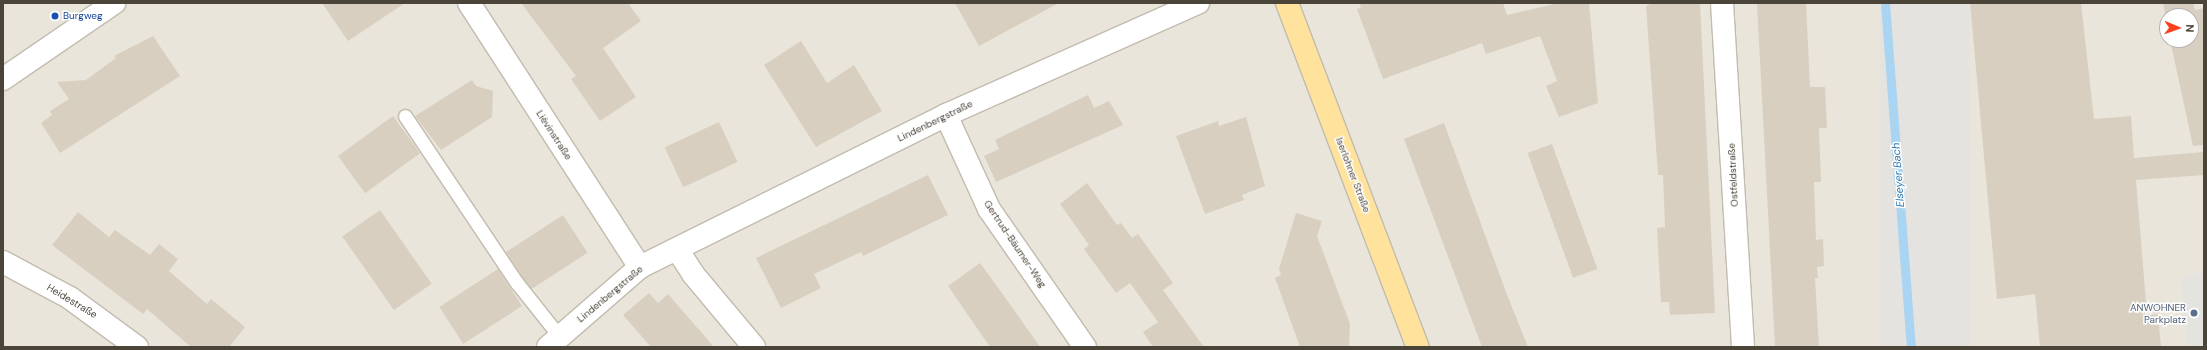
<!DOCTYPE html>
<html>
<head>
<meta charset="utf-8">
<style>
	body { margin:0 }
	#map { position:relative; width:2207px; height:350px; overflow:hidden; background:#f6f3ec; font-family:"DM Sans",sans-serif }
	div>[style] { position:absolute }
	.residential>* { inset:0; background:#eae5da }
	.parking>* { inset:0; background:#e5e3e0; transform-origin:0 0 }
	.stream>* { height:9px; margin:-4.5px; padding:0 4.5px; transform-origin:4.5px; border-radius:4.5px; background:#a9d4f2 }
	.building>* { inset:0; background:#d8cfc1; transform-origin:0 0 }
	.roads { filter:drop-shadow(1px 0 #c2bbae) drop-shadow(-1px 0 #c2bbae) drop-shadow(0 1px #c2bbae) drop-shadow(0 -1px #c2bbae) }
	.lane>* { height:13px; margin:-6.5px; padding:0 6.5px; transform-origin:6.5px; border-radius:6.5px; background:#fff }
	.street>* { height:22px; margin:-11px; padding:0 11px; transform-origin:11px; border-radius:11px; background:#fff }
	.primary>* { height:22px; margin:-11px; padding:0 11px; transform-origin:11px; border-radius:11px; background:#ffe39c }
	.dots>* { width:11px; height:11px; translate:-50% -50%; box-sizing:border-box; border:2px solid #fff; border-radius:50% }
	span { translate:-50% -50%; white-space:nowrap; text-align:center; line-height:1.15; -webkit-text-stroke:3px #fff; paint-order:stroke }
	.transit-label { font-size:10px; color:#164399 }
	.left { translate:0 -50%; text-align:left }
	.street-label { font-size:10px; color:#4b4439 }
	.service-label { font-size:10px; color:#4e5e75 }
	.right { translate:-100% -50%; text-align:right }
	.water-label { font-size:11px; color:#2e7ab2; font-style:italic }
	.frame { position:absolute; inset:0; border:4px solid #4b4439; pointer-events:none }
	.north { position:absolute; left:2159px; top:8px; width:40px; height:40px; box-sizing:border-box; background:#fff; border:1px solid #b7b4b0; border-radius:50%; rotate:92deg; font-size:11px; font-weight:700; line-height:16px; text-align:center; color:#4b4439 }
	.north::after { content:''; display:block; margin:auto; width:14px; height:18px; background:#fc3f1d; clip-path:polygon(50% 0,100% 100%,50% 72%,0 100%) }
</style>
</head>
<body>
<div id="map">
	<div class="residential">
		<div style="clip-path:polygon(evenodd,3px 3px,2204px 3px,2204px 347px,3px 347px,3px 3px,2167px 16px,2191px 16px,2191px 40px,2167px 40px,2167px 16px)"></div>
	</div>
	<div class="parking">
		<div style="left:1880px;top:3px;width:90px;height:345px"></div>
		<div style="clip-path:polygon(2204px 271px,2204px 347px,2187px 347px,2181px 279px)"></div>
	</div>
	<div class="stream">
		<div style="left:1885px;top:3px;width:345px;rotate:85.7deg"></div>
	</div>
	<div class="building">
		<div style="clip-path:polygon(322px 3px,405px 3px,348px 41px)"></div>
		<div style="clip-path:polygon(521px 3px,628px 3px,641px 21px,603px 48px,636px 97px,600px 121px,571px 79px,576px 76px)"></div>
		<div style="clip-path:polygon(955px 3px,1059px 3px,979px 46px)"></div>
		<div style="clip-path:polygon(1359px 3px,1503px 3px,1507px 15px,1559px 3px,1589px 3px,1598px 103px,1559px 117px,1546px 86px,1557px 81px,1540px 36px,1486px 54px,1482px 43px,1383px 79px,1357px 9px,1361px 8px)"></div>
		<div style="clip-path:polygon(1652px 3px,1700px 3px,1715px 313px,1670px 315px,1669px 302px,1661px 302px,1657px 228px,1665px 227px,1663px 175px,1658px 175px,1646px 6px)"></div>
		<div style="clip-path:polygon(1757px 3px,1806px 3px,1810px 87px,1825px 87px,1827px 128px,1819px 128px,1821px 182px,1814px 182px,1816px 240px,1823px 239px,1824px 266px,1817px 267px,1818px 278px,1815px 278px,1819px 347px,1775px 347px)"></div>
		<div style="clip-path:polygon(1970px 3px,2081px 3px,2094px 119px,2131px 116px,2134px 158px,2204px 152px,2204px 175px,2136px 180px,2147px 315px,2158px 314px,2161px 347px,2040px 347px,2035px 294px,1997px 299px)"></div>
		<div style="clip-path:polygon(2163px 3px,2193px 3px,2195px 10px,2204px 8px,2204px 145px,2193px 146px,2170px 40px,2191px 40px,2191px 16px,2167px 16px,2167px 24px)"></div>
		<div style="clip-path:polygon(153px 36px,180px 76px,60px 153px,41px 123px,52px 115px,50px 111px,69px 99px,57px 82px,86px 80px,116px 58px,114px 56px)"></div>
		<div style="clip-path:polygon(801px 41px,827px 83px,854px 65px,882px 111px,816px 147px,764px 65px)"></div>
		<div style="clip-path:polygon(472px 80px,476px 86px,493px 91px,492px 117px,441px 150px,415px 116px)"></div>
		<div style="clip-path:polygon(1088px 95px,1094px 108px,1109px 101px,1123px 125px,996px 182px,984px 156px,999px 149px,995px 140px)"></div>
		<div style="left:393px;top:116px;width:46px;height:68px;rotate:54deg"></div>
		<div style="clip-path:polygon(1246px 117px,1265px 186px,1242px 195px,1244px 200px,1205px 214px,1176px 136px,1218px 121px,1219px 126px)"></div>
		<div style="left:719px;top:122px;width:44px;height:60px;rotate:65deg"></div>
		<div style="clip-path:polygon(1444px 123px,1506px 292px,1528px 347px,1482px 347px,1404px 139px)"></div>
		<div style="left:1552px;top:144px;width:133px;height:26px;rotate:70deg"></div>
		<div style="clip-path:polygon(928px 175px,948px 215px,863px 256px,861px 252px,814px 274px,821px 288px,781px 308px,756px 258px)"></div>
		<div style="clip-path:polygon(1087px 183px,1117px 225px,1121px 223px,1132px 238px,1138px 234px,1173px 283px,1163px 290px,1204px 347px,1153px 347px,1143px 332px,1158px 322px,1130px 283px,1116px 293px,1084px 249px,1089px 245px,1060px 204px)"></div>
		<div style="left:380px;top:210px;width:90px;height:46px;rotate:55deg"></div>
		<div style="clip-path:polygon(78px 212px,109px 237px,115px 230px,150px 255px,159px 244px,178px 259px,169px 271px,207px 304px,211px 299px,245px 327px,229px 347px,191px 347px,147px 309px,143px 314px,52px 245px)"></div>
		<div style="clip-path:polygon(1296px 213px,1322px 221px,1317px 236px,1350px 324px,1349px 347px,1300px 347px,1275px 278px,1281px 275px,1279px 269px)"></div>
		<div style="left:563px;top:215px;width:45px;height:68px;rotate:57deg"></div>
		<div style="clip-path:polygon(980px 263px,1007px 300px,1040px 347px,990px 347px,948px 286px)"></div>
		<div style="left:498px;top:269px;width:44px;height:70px;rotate:57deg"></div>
		<div style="clip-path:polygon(649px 293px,658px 303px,668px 294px,714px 347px,651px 347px,623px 315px)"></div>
	</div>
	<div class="roads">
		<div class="lane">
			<div style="left:405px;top:116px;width:201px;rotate:56.2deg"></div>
			<div style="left:517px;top:283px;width:69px;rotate:51.5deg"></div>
		</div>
		<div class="street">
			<div style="left:469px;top:3px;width:315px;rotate:57.1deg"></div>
			<div style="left:1722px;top:3px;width:345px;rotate:86.5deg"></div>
			<div style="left:3px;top:79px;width:135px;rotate:-34.4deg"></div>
			<div style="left:946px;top:115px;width:103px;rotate:65.4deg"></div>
			<div style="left:989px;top:209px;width:168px;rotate:55.2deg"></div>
			<div style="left:677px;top:249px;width:30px;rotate:57deg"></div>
			<div style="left:693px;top:274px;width:95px;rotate:50.1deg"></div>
			<div style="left:3px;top:262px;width:76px;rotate:28.2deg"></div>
			<div style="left:70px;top:298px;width:83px;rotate:36.2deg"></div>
			<div style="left:548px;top:347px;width:122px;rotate:-41deg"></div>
			<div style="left:640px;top:267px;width:342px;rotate:-26.4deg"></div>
			<div style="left:946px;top:115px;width:276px;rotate:-24deg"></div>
		</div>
		<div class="primary">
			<div style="left:1287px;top:3px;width:368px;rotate:69.2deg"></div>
		</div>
	</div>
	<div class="dots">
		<div style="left:55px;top:16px;background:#1a4fb4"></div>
		<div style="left:2194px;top:313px;background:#5c6f8a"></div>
	</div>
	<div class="transit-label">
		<span class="left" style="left:63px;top:16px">Burgweg</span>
	</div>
	<div class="street-label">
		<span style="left:935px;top:121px;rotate:-26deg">Lindenbergstraße</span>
		<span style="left:554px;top:135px;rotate:57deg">Liévinstraße</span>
		<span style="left:1353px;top:175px;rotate:69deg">Iserlohner Straße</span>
		<span style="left:1733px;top:175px;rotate:-93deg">Ostfeldstraße</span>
		<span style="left:1015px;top:244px;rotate:56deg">Gertrud-Bäumer-Weg</span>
		<span style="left:610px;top:294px;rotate:-40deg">Lindenbergstraße</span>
		<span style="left:72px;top:301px;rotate:31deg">Heidestraße</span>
	</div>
	<div class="service-label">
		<span class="right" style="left:2186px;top:313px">ANWOHNER<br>Parkplatz</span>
	</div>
	<div class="water-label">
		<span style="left:1898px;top:175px;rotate:-94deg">Elseyer Bach</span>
	</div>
	<div class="frame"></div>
	<div class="north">N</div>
</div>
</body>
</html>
